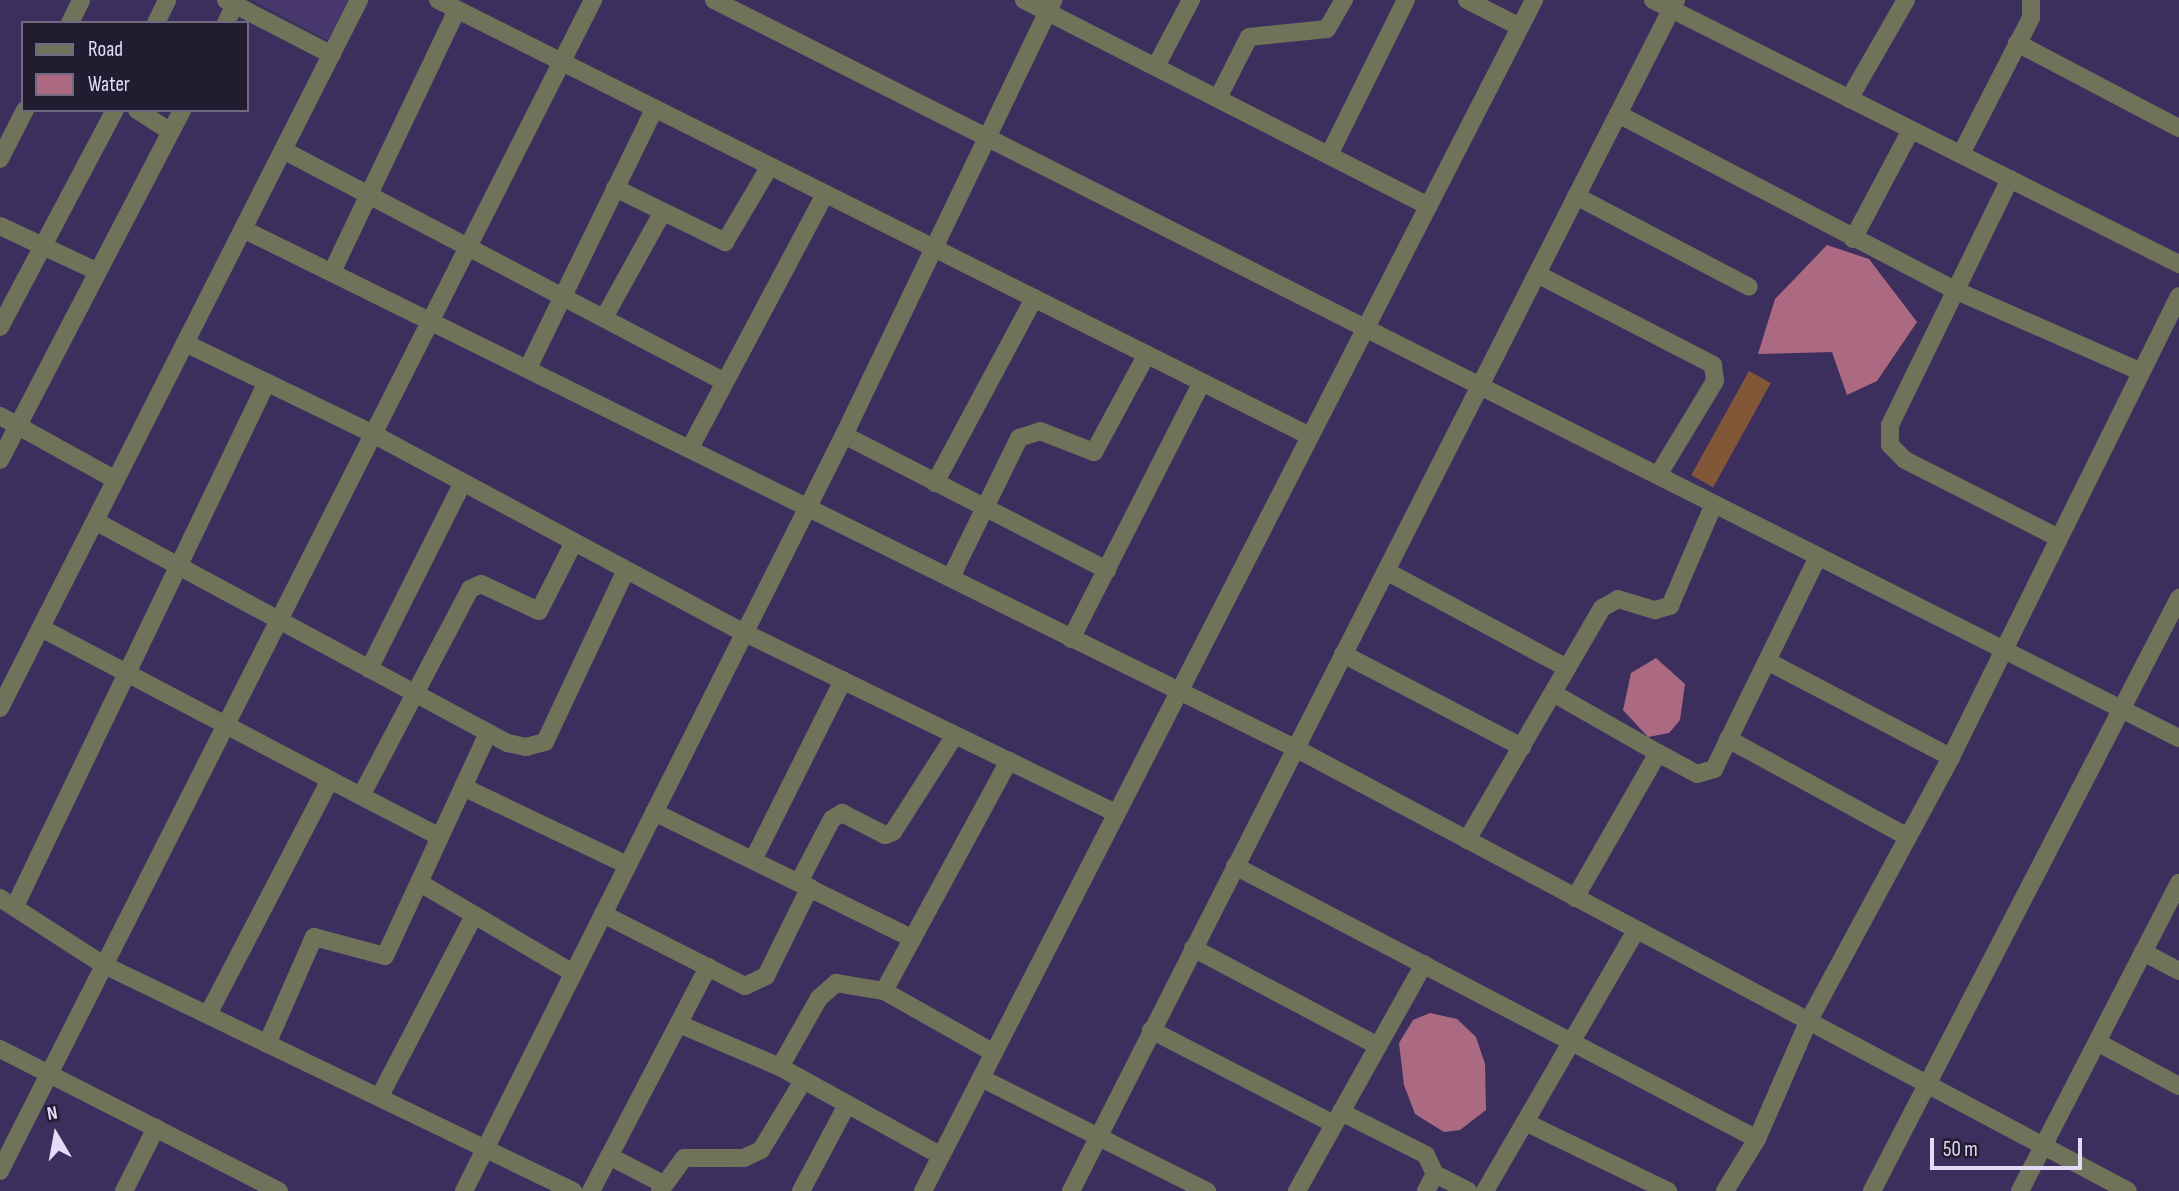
<!DOCTYPE html>
<html>
<head>
<meta charset="utf-8">
<style>
	body { margin:0 }
	#map { position:relative; width:2179px; height:1191px; overflow:hidden; background:#3d2f5d; font-family:"Sofia Sans Condensed",sans-serif }
	div>[style] { position:absolute }
	.built>* { inset:0; background:#48376c }
	.green>* { inset:0; background:#825738; transform-origin:0 0 }
	.water>* { inset:0; background:#ab6982 }
	.minor>* { height:18px; margin:-9px; padding:0 9px; transform-origin:9px; border-radius:9px; background:#6e7359 }
	span { translate:-50% -50%; white-space:nowrap; text-align:center; line-height:1.15; -webkit-text-stroke:5px #221c31; paint-order:stroke }
	.legend { position:absolute; left:21px; top:21px; width:228px; height:91px; box-sizing:border-box; background:#221c31; border:2px solid #6f6981; margin:0; padding:9px 12px; list-style:none; font-size:21px; color:#e3dcf9 }
	.legend li { display:flex; align-items:center; gap:14px; height:35px }
	.legend b { width:35px; border:2px solid #6f6981 }
	.north { position:absolute; left:21px; top:1100px; width:70px; height:70px; -webkit-text-stroke:5px #221c31; paint-order:stroke; rotate:350deg; font-size:19px; font-weight:700; line-height:28px; text-align:center; color:#e3dcf9 }
	.north::after { content:''; display:block; margin:auto; width:24px; height:32px; background:#e3dcf9; clip-path:polygon(50% 0,100% 100%,50% 72%,0 100%) }
	.scale { position:absolute; left:1930px; top:1138px; width:152px; height:32px; box-sizing:border-box; border:4px solid #e3dcf9; border-top:0; padding-left:9px; font-size:21px; line-height:24px; white-space:nowrap; color:#e3dcf9; -webkit-text-stroke:5px #221c31; paint-order:stroke }
</style>
</head>
<body>
<div id="map">
	<div class="built">
		<div style="clip-path:polygon(252px 0,350px 0,329px 41px)"></div>
	</div>
	<div class="green">
		<div style="left:1749px;top:371px;width:25px;height:119px;rotate:29deg"></div>
	</div>
	<div class="water">
		<div style="clip-path:polygon(1827px 245px,1869px 259px,1917px 322px,1877px 381px,1847px 395px,1832px 352px,1758px 354px,1775px 299px)"></div>
		<div style="clip-path:polygon(1656px 658px,1685px 684px,1680px 720px,1669px 733px,1648px 737px,1623px 710px,1631px 673px)"></div>
		<div style="clip-path:polygon(1430px 1013px,1457px 1019px,1476px 1037px,1485px 1064px,1486px 1110px,1460px 1130px,1444px 1132px,1415px 1114px,1404px 1085px,1399px 1043px,1413px 1020px)"></div>
	</div>
	<div class="minor">
		<div style="left:226px;top:0;width:119px;rotate:27.4deg"></div>
		<div style="left:438px;top:0;width:975px;rotate:26.57deg"></div>
		<div style="left:714px;top:0;width:1640px;rotate:26.74deg"></div>
		<div style="left:1024px;top:0;width:454px;rotate:27deg"></div>
		<div style="left:1467px;top:0;width:59px;rotate:27deg"></div>
		<div style="left:1653px;top:0;width:589px;rotate:26.65deg"></div>
		<div style="left:70px;top:23px;width:25px;rotate:-64deg"></div>
		<div style="left:156px;top:23px;width:25px;rotate:-64deg"></div>
		<div style="left:226px;top:23px;width:21px;rotate:-65deg"></div>
		<div style="left:2017px;top:43px;width:183px;rotate:27.7deg"></div>
		<div style="left:1156px;top:66px;width:75px;rotate:-62.1deg"></div>
		<div style="left:1218px;top:98px;width:68px;rotate:-63.1deg"></div>
		<div style="left:1249px;top:37px;width:78px;rotate:-5.9deg"></div>
		<div style="left:1327px;top:29px;width:34px;rotate:-60deg"></div>
		<div style="left:1849px;top:99px;width:114px;rotate:-60.1deg"></div>
		<div style="left:137px;top:110px;width:40px;rotate:32.9deg"></div>
		<div style="left:1618px;top:114px;width:382px;rotate:27.6deg"></div>
		<div style="left:1957px;top:291px;width:199px;rotate:23.7deg"></div>
		<div style="left:283px;top:150px;width:498px;rotate:27.7deg"></div>
		<div style="left:1961px;top:154px;width:153px;rotate:-62.8deg"></div>
		<div style="left:2031px;top:18px;width:18px;rotate:-90deg"></div>
		<div style="left:1329px;top:155px;width:173px;rotate:-63.6deg"></div>
		<div style="left:0;top:159px;width:55px;rotate:-63deg"></div>
		<div style="left:2010px;top:179px;width:274px;rotate:116deg"></div>
		<div style="left:1890px;top:425px;width:20px;rotate:90deg"></div>
		<div style="left:1890px;top:445px;width:21px;rotate:45deg"></div>
		<div style="left:1905px;top:460px;width:170px;rotate:26.9deg"></div>
		<div style="left:615px;top:188px;width:123px;rotate:26.1deg"></div>
		<div style="left:725px;top:242px;width:88px;rotate:-59.4deg"></div>
		<div style="left:1576px;top:196px;width:195px;rotate:27.7deg"></div>
		<div style="left:0;top:226px;width:106px;rotate:25.1deg"></div>
		<div style="left:243px;top:229px;width:1173px;rotate:26.26deg"></div>
		<div style="left:1295px;top:748px;width:943px;rotate:28deg"></div>
		<div style="left:1853px;top:239px;width:123px;rotate:-62deg"></div>
		<div style="left:332px;top:272px;width:290px;rotate:-64.5deg"></div>
		<div style="left:1537px;top:274px;width:198px;rotate:27.3deg"></div>
		<div style="left:1713px;top:365px;width:16px;rotate:83deg"></div>
		<div style="left:1715px;top:381px;width:110px;rotate:121.2deg"></div>
		<div style="left:605px;top:316px;width:118px;rotate:-61deg"></div>
		<div style="left:0;top:327px;width:246px;rotate:-62.1deg"></div>
		<div style="left:185px;top:343px;width:209px;rotate:25.8deg"></div>
		<div style="left:373px;top:434px;width:420px;rotate:28.2deg"></div>
		<div style="left:743px;top:632px;width:415px;rotate:25.9deg"></div>
		<div style="left:528px;top:368px;width:289px;rotate:-64deg"></div>
		<div style="left:0;top:416px;width:132px;rotate:28.9deg"></div>
		<div style="left:844px;top:435px;width:296px;rotate:27.2deg"></div>
		<div style="left:690px;top:448px;width:288px;rotate:-62deg"></div>
		<div style="left:0;top:460px;width:394px;rotate:-62.5deg"></div>
		<div style="left:935px;top:483px;width:210px;rotate:-61.8deg"></div>
		<div style="left:95px;top:521px;width:469px;rotate:28.3deg"></div>
		<div style="left:508px;top:743px;width:18px;rotate:13deg"></div>
		<div style="left:526px;top:747px;width:20px;rotate:-15deg"></div>
		<div style="left:545px;top:742px;width:190px;rotate:-64.8deg"></div>
		<div style="left:1386px;top:571px;width:205px;rotate:28.2deg"></div>
		<div style="left:951px;top:577px;width:155px;rotate:-63.9deg"></div>
		<div style="left:1019px;top:438px;width:22px;rotate:-18deg"></div>
		<div style="left:1040px;top:431px;width:58px;rotate:21.3deg"></div>
		<div style="left:1094px;top:452px;width:111px;rotate:-61.6deg"></div>
		<div style="left:41px;top:628px;width:327px;rotate:27.7deg"></div>
		<div style="left:330px;top:780px;width:264px;rotate:117.5deg"></div>
		<div style="left:1071px;top:639px;width:288px;rotate:-63deg"></div>
		<div style="left:1343px;top:654px;width:202px;rotate:27.5deg"></div>
		<div style="left:1767px;top:661px;width:208px;rotate:27.6deg"></div>
		<div style="left:369px;top:669px;width:209px;rotate:-63.3deg"></div>
		<div style="left:1553px;top:693px;width:121px;rotate:29.7deg"></div>
		<div style="left:1658px;top:753px;width:167px;rotate:119.8deg"></div>
		<div style="left:0;top:708px;width:794px;rotate:-63.11deg"></div>
		<div style="left:1728px;top:739px;width:203px;rotate:28.6deg"></div>
		<div style="left:1658px;top:753px;width:44px;rotate:28.3deg"></div>
		<div style="left:1697px;top:774px;width:18px;rotate:-16deg"></div>
		<div style="left:1714px;top:769px;width:236px;rotate:-63.9deg"></div>
		<div style="left:330px;top:780px;width:124px;rotate:27.4deg"></div>
		<div style="left:440px;top:837px;width:115px;rotate:-65.2deg"></div>
		<div style="left:463px;top:787px;width:182px;rotate:25.4deg"></div>
		<div style="left:361px;top:796px;width:234px;rotate:-62.2deg"></div>
		<div style="left:470px;top:589px;width:12px;rotate:-24deg"></div>
		<div style="left:481px;top:584px;width:64px;rotate:25deg"></div>
		<div style="left:539px;top:611px;width:77px;rotate:-63.1deg"></div>
		<div style="left:654px;top:812px;width:288px;rotate:26.1deg"></div>
		<div style="left:1467px;top:840px;width:268px;rotate:-59.8deg"></div>
		<div style="left:1602px;top:608px;width:18px;rotate:-29deg"></div>
		<div style="left:1618px;top:599px;width:39px;rotate:17deg"></div>
		<div style="left:1655px;top:610px;width:16px;rotate:-15deg"></div>
		<div style="left:1670px;top:606px;width:111px;rotate:-66.7deg"></div>
		<div style="left:753px;top:860px;width:201px;rotate:-63.4deg"></div>
		<div style="left:1235px;top:866px;width:589px;rotate:27.61deg"></div>
		<div style="left:799px;top:882px;width:71px;rotate:-62.4deg"></div>
		<div style="left:832px;top:819px;width:12px;rotate:-31deg"></div>
		<div style="left:842px;top:813px;width:48px;rotate:27.1deg"></div>
		<div style="left:885px;top:835px;width:9px;rotate:-21deg"></div>
		<div style="left:893px;top:832px;width:115px;rotate:-57.4deg"></div>
		<div style="left:420px;top:883px;width:178px;rotate:30.5deg"></div>
		<div style="left:0;top:898px;width:121px;rotate:32.9deg"></div>
		<div style="left:102px;top:964px;width:523px;rotate:25.73deg"></div>
		<div style="left:15px;top:906px;width:581px;rotate:-64.32deg"></div>
		<div style="left:603px;top:914px;width:159px;rotate:26.9deg"></div>
		<div style="left:745px;top:986px;width:23px;rotate:-25deg"></div>
		<div style="left:766px;top:976px;width:99px;rotate:-63.7deg"></div>
		<div style="left:1193px;top:948px;width:209px;rotate:27.9deg"></div>
		<div style="left:2143px;top:952px;width:41px;rotate:27.8deg"></div>
		<div style="left:884px;top:991px;width:262px;rotate:-61.5deg"></div>
		<div style="left:679px;top:1024px;width:110px;rotate:23.1deg"></div>
		<div style="left:780px;top:1067px;width:184px;rotate:28.9deg"></div>
		<div style="left:1151px;top:1030px;width:206px;rotate:27.2deg"></div>
		<div style="left:2097px;top:1042px;width:93px;rotate:28.2deg"></div>
		<div style="left:267px;top:1044px;width:117px;rotate:-66.3deg"></div>
		<div style="left:314px;top:937px;width:73px;rotate:15deg"></div>
		<div style="left:385px;top:956px;width:131px;rotate:-65.2deg"></div>
		<div style="left:0;top:1049px;width:313px;rotate:27deg"></div>
		<div style="left:780px;top:1067px;width:79px;rotate:-60.5deg"></div>
		<div style="left:819px;top:998px;width:23px;rotate:-41deg"></div>
		<div style="left:836px;top:983px;width:49px;rotate:9.5deg"></div>
		<div style="left:884px;top:991px;width:126px;rotate:29.4deg"></div>
		<div style="left:981px;top:1078px;width:253px;rotate:26.6deg"></div>
		<div style="left:381px;top:1094px;width:202px;rotate:-62.5deg"></div>
		<div style="left:1341px;top:1112px;width:95px;rotate:26.8deg"></div>
		<div style="left:1426px;top:1155px;width:21px;rotate:65deg"></div>
		<div style="left:1435px;top:1174px;width:19px;rotate:118deg"></div>
		<div style="left:1525px;top:1122px;width:159px;rotate:25.8deg"></div>
		<div style="left:609px;top:1156px;width:61px;rotate:27.4deg"></div>
		<div style="left:0;top:1171px;width:1313px;rotate:-63.14deg"></div>
		<div style="left:1435px;top:1174px;width:37px;rotate:27deg"></div>
		<div style="left:124px;top:1191px;width:71px;rotate:-63.1deg"></div>
		<div style="left:464px;top:1191px;width:846px;rotate:-63.31deg"></div>
		<div style="left:844px;top:435px;width:483px;rotate:-64.3deg"></div>
		<div style="left:591px;top:1191px;width:253px;rotate:-62.4deg"></div>
		<div style="left:660px;top:1191px;width:41px;rotate:-54deg"></div>
		<div style="left:684px;top:1158px;width:60px"></div>
		<div style="left:744px;top:1158px;width:19px;rotate:-25deg"></div>
		<div style="left:761px;top:1150px;width:81px;rotate:-58.7deg"></div>
		<div style="left:801px;top:1191px;width:98px;rotate:-61.9deg"></div>
		<div style="left:923px;top:1191px;width:1339px;rotate:-62.84deg"></div>
		<div style="left:1071px;top:1191px;width:1336px;rotate:-63.07deg"></div>
		<div style="left:1297px;top:1191px;width:260px;rotate:-60.8deg"></div>
		<div style="left:1485px;top:1191px;width:302px;rotate:-59.9deg"></div>
		<div style="left:1725px;top:1191px;width:61px;rotate:-58.4deg"></div>
		<div style="left:1757px;top:1139px;width:128px;rotate:-66.4deg"></div>
		<div style="left:1808px;top:1022px;width:301px;rotate:-61.6deg"></div>
		<div style="left:1951px;top:757px;width:514px;rotate:-63.68deg"></div>
		<div style="left:1872px;top:1191px;width:668px;rotate:-62.63deg"></div>
		<div style="left:2020px;top:1191px;width:347px;rotate:-62.7deg"></div>
	</div>
	<ul class="legend">
	<li><b style="height:9px;background:#6e7359"></b>Road</li>
	<li><b style="height:19px;background:#ab6982"></b>Water</li>
	</ul>
	<div class="north">N</div>
	<div class="scale">50 m</div>
</div>
</body>
</html>
